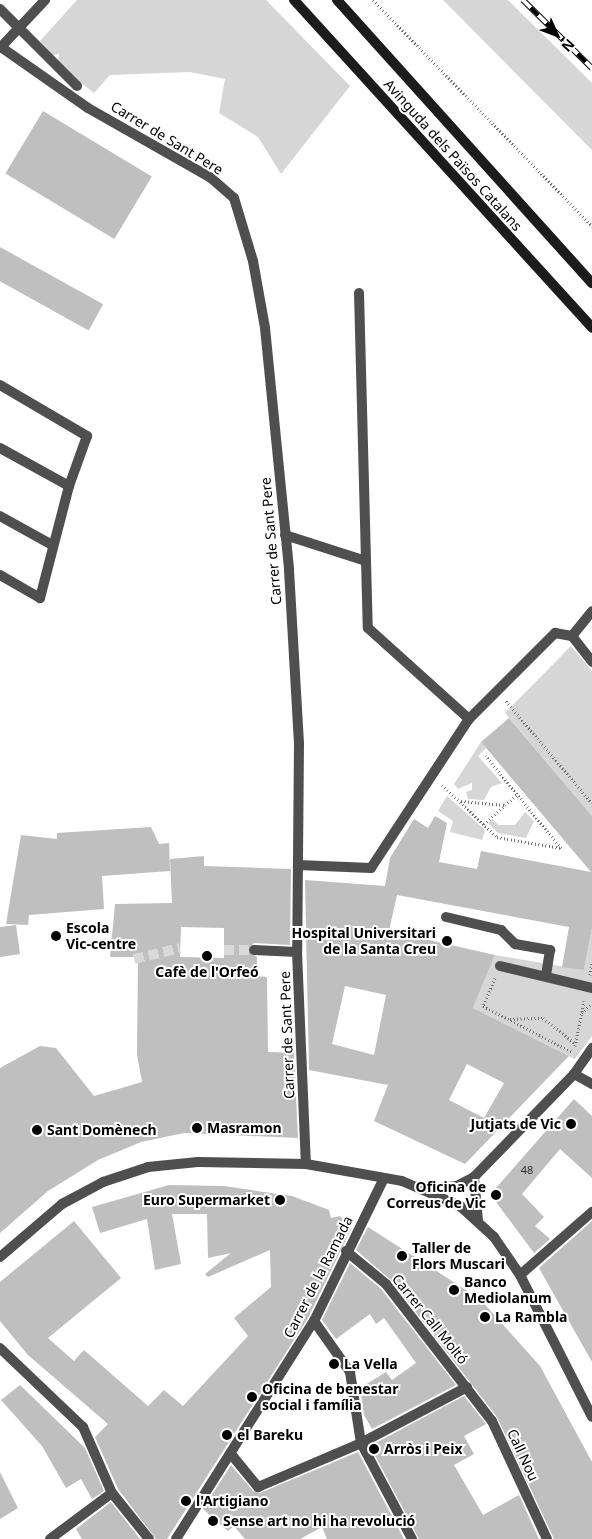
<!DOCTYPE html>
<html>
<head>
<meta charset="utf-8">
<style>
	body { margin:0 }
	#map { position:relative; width:592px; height:1539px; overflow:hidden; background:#fff; font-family:"Noto Sans",sans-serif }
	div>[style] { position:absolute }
	.green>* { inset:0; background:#d6d6d6 }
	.building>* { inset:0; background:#bfbfbf; transform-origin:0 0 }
	.street-tunnel>* { height:10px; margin-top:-5px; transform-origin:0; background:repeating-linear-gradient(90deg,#d9d9d9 0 10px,transparent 0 15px) }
	.path>* { height:3px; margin-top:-1.5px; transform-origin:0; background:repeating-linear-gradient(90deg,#717171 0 1px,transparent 0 3.5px) }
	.lane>* { height:10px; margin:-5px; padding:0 5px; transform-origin:5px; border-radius:5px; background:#4f4f4f }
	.street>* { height:10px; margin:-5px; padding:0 5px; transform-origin:5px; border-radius:5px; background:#4f4f4f }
	.secondary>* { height:10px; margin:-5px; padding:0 5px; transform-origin:5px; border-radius:5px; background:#1c1c1c }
	.rail>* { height:5.5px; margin-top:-2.75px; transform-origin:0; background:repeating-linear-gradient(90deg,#fff 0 11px,#000 0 22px); box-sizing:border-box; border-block:1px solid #000 }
	.street-bridge>* { height:10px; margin:-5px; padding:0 5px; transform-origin:5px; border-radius:5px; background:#4f4f4f }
	.dots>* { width:14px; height:14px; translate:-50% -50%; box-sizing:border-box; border:2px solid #fff; border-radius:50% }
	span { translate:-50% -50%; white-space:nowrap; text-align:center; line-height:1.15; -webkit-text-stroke:4px #fff; paint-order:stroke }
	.number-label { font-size:11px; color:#303030 }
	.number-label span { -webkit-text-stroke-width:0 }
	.street-label { font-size:14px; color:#000 }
	.poi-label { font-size:14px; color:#000; font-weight:700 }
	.left { translate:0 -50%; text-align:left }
	.right { translate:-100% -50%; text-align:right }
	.north { position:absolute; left:532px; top:10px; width:50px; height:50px; -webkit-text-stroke:4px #fff; paint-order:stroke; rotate:133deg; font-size:14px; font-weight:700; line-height:20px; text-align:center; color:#000 }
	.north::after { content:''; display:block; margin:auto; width:18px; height:22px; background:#000; clip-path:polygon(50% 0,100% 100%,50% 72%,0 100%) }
</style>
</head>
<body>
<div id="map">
	<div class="green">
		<div style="clip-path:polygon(77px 0,266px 0,350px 86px,281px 174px,258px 137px,219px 113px,225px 79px,190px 72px,110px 75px,94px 93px,80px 82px,58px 60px,59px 54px,53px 55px,40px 41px)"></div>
		<div style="clip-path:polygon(443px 0,508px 0,592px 83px,592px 150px)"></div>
		<div style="clip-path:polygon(571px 646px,592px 671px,592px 816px,505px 713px)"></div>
		<div style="clip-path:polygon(481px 742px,486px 748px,478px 756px,502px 783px,491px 787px,484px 800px,468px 799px,466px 792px,472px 790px,472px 783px,458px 789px,454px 784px)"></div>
		<div style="clip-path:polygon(447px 796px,485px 830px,482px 840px,450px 832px,453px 821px,438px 811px)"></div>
		<div style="clip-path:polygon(525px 812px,534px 821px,526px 838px,498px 833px,488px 823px,492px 819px,499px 825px,515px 825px)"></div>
		<div style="clip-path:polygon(592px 928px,592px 1036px,575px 1059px,473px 1008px,495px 955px,584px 970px)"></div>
	</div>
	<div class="building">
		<div style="left:43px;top:111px;width:127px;height:73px;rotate:31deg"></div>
		<div style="left:0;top:247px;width:118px;height:30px;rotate:29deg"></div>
		<div style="clip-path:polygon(evenodd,509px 718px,592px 816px,592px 928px,584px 970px,562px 967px,569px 927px,397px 895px,389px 931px,495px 955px,473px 1008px,569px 1056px,465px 1164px,374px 1121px,388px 1085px,309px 1070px,305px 880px,385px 886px,390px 858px,414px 819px,428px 828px,435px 816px,447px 823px,439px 862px,477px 869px,481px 851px,591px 872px,481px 742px,509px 718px,345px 986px,386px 995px,374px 1055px,332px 1044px,345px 986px,509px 718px,467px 1064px,504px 1083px,484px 1118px,449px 1100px,467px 1064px)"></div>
		<div style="clip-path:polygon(151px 827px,159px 844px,169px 843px,170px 871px,102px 876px,104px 909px,29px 915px,28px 925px,6px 924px,21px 835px,57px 839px,57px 833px)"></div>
		<div style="clip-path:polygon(evenodd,204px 856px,204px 866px,291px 869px,290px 945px,254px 943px,247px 950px,257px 957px,257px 976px,267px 977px,268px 1052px,294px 1053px,298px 1138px,184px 1133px,141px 1142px,98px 1160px,48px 1191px,0 1233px,0 1068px,40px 1046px,56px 1048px,94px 1096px,142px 1082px,137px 1055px,138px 957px,110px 957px,115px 904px,172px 903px,170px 859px,204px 856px,181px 927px,224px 928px,224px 958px,180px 957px,181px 927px)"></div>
		<div style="clip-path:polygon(16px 925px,20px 954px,0 957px,0 927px)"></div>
		<div style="clip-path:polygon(574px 1099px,592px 1116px,592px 1178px,560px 1149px,522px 1194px,544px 1217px,535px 1226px,550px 1239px,534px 1253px,496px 1202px,496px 1188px)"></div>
		<div style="clip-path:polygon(169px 1185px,224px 1186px,292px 1196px,329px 1210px,331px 1218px,340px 1216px,351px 1229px,308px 1318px,167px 1539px,156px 1539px,118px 1489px,95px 1437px,108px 1424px,28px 1355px,0 1321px,0 1282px,74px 1221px,121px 1278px,48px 1338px,74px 1361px,84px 1350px,148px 1406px,164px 1390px,183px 1406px,248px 1336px,234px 1318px,271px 1287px,270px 1250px,208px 1277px,205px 1274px,231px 1253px,208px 1258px,207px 1214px,172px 1214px,181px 1264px,155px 1270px,147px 1219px,100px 1233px,92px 1207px)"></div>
		<div style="clip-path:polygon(592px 1221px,592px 1362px,539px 1268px)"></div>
		<div style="clip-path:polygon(368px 1227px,480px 1299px,540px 1366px,592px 1462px,592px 1539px,554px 1539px,497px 1417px,391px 1280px,356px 1250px)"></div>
		<div style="clip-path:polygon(350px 1263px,381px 1289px,456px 1385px,372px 1429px,364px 1415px,360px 1388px,386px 1372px,392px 1380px,416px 1363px,384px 1318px,376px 1324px,370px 1314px,336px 1339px,322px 1320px)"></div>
		<div style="clip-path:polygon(20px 1385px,85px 1448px,104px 1491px,92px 1499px,81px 1479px,66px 1488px,42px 1446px,1px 1400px)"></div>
		<div style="clip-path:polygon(464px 1396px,486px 1424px,464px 1436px,474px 1454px,454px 1465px,483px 1515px,519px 1495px,539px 1539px,419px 1539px,370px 1446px)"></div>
		<div style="clip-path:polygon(358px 1452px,404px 1539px,327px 1539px,322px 1527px,300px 1539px,245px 1539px,234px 1526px,228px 1531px,203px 1509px,231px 1465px,253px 1491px,260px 1493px)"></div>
		<div style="clip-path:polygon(0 1472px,18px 1508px,0 1519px)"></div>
		<div style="clip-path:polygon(111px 1502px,140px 1539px,82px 1539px,76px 1529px)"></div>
	</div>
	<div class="street-tunnel">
		<div style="left:224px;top:950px;width:30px"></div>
		<div style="left:134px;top:959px;width:47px;rotate:-13.4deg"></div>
	</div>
	<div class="path">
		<div style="left:373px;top:0;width:315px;rotate:45.9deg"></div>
		<div style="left:506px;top:701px;width:133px;rotate:49.9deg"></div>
		<div style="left:442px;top:785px;width:76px;rotate:43.4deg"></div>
		<div style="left:497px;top:837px;width:65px;rotate:9.8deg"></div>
		<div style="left:561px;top:848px;width:119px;rotate:-129.2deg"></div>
		<div style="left:461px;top:801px;width:44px;rotate:5.2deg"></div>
		<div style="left:505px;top:805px;width:16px;rotate:-40deg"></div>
		<div style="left:484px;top:824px;width:28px;rotate:-42deg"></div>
		<div style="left:590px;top:975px;width:12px;rotate:-81deg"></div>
		<div style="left:495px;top:978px;width:30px;rotate:113deg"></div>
		<div style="left:483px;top:1006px;width:100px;rotate:27.3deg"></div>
		<div style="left:582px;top:1013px;width:14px;rotate:-45deg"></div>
		<div style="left:510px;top:1019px;width:33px;rotate:-2deg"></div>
		<div style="left:543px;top:1018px;width:42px;rotate:38.2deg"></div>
		<div style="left:575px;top:1046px;width:46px;rotate:-78.7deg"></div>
	</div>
	<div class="lane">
		<div style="left:446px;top:917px;width:57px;rotate:13.3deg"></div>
		<div style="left:501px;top:930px;width:20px;rotate:45deg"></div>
		<div style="left:515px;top:944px;width:36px;rotate:10deg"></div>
		<div style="left:550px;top:950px;width:25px;rotate:99deg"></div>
		<div style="left:500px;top:966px;width:95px;rotate:13.4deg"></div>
	</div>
	<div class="street">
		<div style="left:1px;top:47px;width:106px;rotate:35deg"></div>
		<div style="left:88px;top:108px;width:142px;rotate:29.6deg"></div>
		<div style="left:211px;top:178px;width:30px;rotate:41deg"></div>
		<div style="left:234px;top:198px;width:66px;rotate:73.2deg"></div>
		<div style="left:253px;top:261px;width:68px;rotate:79.8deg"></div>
		<div style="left:265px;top:328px;width:243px;rotate:84.3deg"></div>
		<div style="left:289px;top:570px;width:173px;rotate:86.7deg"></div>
		<div style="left:299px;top:743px;width:209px;rotate:90.5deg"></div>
		<div style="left:297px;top:952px;width:212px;rotate:87.6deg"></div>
		<div style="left:0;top:48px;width:66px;rotate:-46.8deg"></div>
		<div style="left:359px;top:293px;width:335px;rotate:88.5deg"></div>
		<div style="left:368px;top:628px;width:136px;rotate:42deg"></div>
		<div style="left:0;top:385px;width:101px;rotate:30.4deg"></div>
		<div style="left:87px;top:436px;width:53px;rotate:109.8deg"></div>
		<div style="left:0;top:448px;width:79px;rotate:28.8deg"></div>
		<div style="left:69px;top:486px;width:116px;rotate:104.5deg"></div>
		<div style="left:40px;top:598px;width:46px;rotate:-150.1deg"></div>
		<div style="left:0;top:516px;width:60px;rotate:29.1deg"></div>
		<div style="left:285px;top:535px;width:85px;rotate:17.8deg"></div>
		<div style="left:572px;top:636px;width:33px;rotate:52deg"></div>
		<div style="left:572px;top:636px;width:32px;rotate:-51deg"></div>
		<div style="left:298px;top:865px;width:73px;rotate:2.4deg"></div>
		<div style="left:371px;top:868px;width:178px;rotate:-56.7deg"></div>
		<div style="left:469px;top:719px;width:122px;rotate:-45deg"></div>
		<div style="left:555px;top:633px;width:17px;rotate:10deg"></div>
		<div style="left:254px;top:950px;width:43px;rotate:2.7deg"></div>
		<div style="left:574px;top:1074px;width:21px;rotate:29deg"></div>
		<div style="left:474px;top:1177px;width:44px;rotate:84.8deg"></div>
		<div style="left:428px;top:1189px;width:29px;rotate:-6deg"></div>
		<div style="left:457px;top:1186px;width:19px;rotate:-28deg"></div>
		<div style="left:474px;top:1177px;width:144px;rotate:-45.8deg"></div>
		<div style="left:574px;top:1074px;width:32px;rotate:-55deg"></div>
		<div style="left:346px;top:1251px;width:52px;rotate:39.5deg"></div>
		<div style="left:386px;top:1284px;width:173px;rotate:52.3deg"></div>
		<div style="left:492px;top:1421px;width:130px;rotate:65deg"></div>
		<div style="left:0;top:1257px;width:82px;rotate:-40.5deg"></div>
		<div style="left:62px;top:1204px;width:47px;rotate:-28.2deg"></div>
		<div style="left:103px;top:1182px;width:47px;rotate:-18.4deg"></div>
		<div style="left:148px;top:1167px;width:50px;rotate:-5.7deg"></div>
		<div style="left:198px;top:1162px;width:108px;rotate:1.1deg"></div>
		<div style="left:306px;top:1164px;width:97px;rotate:10deg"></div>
		<div style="left:402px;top:1181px;width:63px;rotate:23.3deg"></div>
		<div style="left:460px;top:1206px;width:46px;rotate:42.4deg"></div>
		<div style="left:494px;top:1237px;width:46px;rotate:55.6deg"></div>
		<div style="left:520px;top:1275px;width:159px;rotate:63.1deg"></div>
		<div style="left:520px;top:1275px;width:96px;rotate:-41.2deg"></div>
		<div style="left:314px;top:1321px;width:62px;rotate:54.8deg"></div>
		<div style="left:350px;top:1372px;width:72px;rotate:81.2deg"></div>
		<div style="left:361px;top:1443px;width:109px;rotate:62deg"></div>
		<div style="left:0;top:1348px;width:115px;rotate:43.6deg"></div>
		<div style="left:83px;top:1427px;width:72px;rotate:66.3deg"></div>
		<div style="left:112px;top:1493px;width:59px;rotate:51.2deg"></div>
		<div style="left:231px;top:1454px;width:43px;rotate:50.7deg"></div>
		<div style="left:258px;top:1487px;width:112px;rotate:-23.1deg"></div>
		<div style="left:361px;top:1443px;width:120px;rotate:-27.8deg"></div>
		<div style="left:50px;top:1539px;width:77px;rotate:-36.6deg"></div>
		<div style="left:176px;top:1539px;width:258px;rotate:-57.7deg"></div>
		<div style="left:314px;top:1321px;width:159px;rotate:-63.9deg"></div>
	</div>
	<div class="secondary">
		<div style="left:294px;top:0;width:443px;rotate:47.7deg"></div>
		<div style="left:337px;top:0;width:381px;rotate:48deg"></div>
	</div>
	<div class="rail">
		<div style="left:523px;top:0;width:97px;rotate:44.6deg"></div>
	</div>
	<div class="street-bridge">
		<div style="left:0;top:9px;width:109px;rotate:45deg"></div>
	</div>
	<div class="dots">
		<div style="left:56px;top:936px;background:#000"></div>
		<div style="left:447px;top:941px;background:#000"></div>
		<div style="left:207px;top:956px;background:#000"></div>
		<div style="left:571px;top:1124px;background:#000"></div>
		<div style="left:197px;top:1128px;background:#000"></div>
		<div style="left:37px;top:1130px;background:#000"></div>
		<div style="left:496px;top:1195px;background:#000"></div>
		<div style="left:280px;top:1200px;background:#000"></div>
		<div style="left:402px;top:1256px;background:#000"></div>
		<div style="left:454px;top:1290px;background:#000"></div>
		<div style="left:485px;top:1317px;background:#000"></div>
		<div style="left:334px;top:1364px;background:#000"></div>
		<div style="left:252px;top:1397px;background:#000"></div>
		<div style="left:227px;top:1435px;background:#000"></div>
		<div style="left:374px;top:1449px;background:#000"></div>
		<div style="left:186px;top:1501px;background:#000"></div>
		<div style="left:213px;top:1521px;background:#000"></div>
	</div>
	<div class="number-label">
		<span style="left:527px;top:1170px">48</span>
	</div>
	<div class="street-label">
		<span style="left:167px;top:138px;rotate:31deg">Carrer de Sant Pere</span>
		<span style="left:453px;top:155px;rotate:48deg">Avinguda dels Països Catalans</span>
		<span style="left:271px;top:541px;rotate:-95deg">Carrer de Sant Pere</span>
		<span style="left:287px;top:1035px;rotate:-92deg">Carrer de Sant Pere</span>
		<span style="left:318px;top:1277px;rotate:-63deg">Carrer de la Ramada</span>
		<span style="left:430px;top:1319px;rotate:51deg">Carrer Call Moltó</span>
		<span style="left:523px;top:1455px;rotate:65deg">Call Nou</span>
	</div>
	<div class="poi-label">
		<span class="left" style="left:66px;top:936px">Escola<br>Vic-centre</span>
		<span class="right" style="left:436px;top:941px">Hospital Universitari<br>de la Santa Creu</span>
		<span style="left:207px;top:972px">Cafè de l'Orfeó</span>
		<span class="right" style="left:561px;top:1124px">Jutjats de Vic</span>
		<span class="left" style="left:207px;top:1128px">Masramon</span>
		<span class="left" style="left:47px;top:1130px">Sant Domènech</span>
		<span class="right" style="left:486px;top:1195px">Oficina de<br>Correus de Vic</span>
		<span class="right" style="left:270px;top:1200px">Euro Supermarket</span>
		<span class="left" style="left:412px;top:1256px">Taller de<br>Flors Muscari</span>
		<span class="left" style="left:464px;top:1290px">Banco<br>Mediolanum</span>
		<span class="left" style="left:495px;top:1317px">La Rambla</span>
		<span class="left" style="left:344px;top:1364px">La Vella</span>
		<span class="left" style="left:262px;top:1397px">Oficina de benestar<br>social i família</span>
		<span class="left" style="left:237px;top:1435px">el Bareku</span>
		<span class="left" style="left:384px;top:1449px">Arròs i Peix</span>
		<span class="left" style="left:196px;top:1501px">l'Artigiano</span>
		<span class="left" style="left:223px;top:1521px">Sense art no hi ha revolució</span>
	</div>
	<div class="north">N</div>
</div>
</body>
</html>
